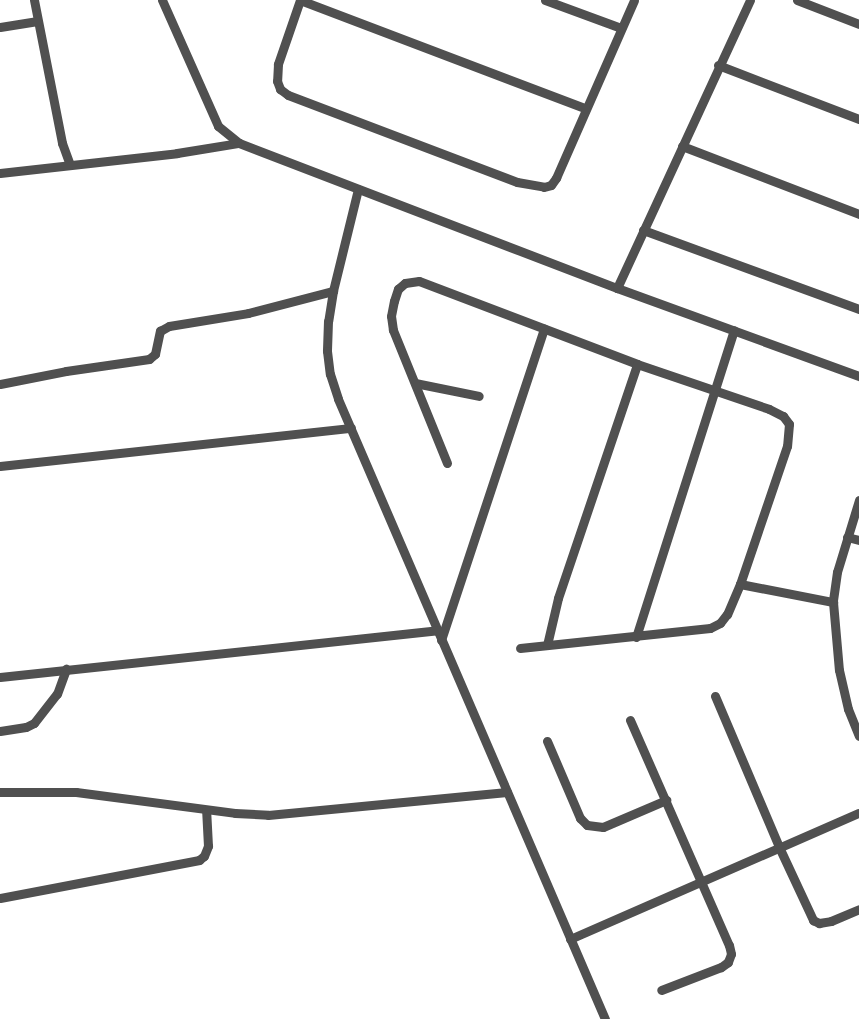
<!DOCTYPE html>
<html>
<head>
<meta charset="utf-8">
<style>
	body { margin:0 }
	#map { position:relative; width:859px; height:1019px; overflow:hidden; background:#fff; font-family:"Work Sans",sans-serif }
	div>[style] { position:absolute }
	.street>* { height:9px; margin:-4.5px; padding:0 4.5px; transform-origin:4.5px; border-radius:4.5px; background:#505050 }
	span { translate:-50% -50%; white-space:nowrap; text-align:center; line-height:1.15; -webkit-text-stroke:5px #fff; paint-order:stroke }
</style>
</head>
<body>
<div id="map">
	<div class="street">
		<div style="left:34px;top:0;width:146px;rotate:78.9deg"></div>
		<div style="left:62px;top:143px;width:23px;rotate:70deg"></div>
		<div style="left:162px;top:0;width:138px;rotate:66deg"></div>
		<div style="left:218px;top:126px;width:27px;rotate:39deg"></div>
		<div style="left:239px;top:143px;width:405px;rotate:21deg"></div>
		<div style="left:617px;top:288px;width:258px;rotate:20deg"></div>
		<div style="left:300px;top:0;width:68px;rotate:109deg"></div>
		<div style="left:278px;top:64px;width:17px;rotate:93deg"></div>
		<div style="left:277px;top:81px;width:9px;rotate:69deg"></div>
		<div style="left:280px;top:89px;width:10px;rotate:37deg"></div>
		<div style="left:288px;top:95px;width:245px;rotate:20.8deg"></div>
		<div style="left:517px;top:182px;width:27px;rotate:10deg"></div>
		<div style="left:544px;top:187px;width:7px;rotate:-16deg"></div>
		<div style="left:551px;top:185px;width:9px;rotate:-54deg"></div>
		<div style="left:556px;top:178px;width:194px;rotate:-66.3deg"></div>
		<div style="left:300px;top:0;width:305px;rotate:20.8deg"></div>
		<div style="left:545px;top:0;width:81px;rotate:20.2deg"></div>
		<div style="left:797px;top:0;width:66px;rotate:21.2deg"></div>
		<div style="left:0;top:27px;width:38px;rotate:-9deg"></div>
		<div style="left:718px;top:65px;width:151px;rotate:21deg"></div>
		<div style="left:682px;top:146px;width:190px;rotate:21deg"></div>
		<div style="left:0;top:173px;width:178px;rotate:-6.4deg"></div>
		<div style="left:177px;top:153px;width:63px;rotate:-9.2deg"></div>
		<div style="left:358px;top:189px;width:105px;rotate:103.8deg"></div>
		<div style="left:333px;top:291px;width:30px;rotate:99deg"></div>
		<div style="left:328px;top:321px;width:30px;rotate:92deg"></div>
		<div style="left:327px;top:351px;width:23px;rotate:83deg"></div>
		<div style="left:330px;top:374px;width:26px;rotate:72deg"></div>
		<div style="left:338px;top:399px;width:675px;rotate:66.7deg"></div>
		<div style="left:643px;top:230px;width:230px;rotate:20.1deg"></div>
		<div style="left:617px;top:288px;width:317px;rotate:-65.2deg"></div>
		<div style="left:415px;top:383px;width:65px;rotate:11.5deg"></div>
		<div style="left:0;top:384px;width:67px;rotate:-11.1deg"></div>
		<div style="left:66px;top:371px;width:84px;rotate:-8.2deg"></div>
		<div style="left:149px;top:359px;width:8px;rotate:-40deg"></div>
		<div style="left:155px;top:354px;width:24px;rotate:-78deg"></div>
		<div style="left:160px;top:331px;width:10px;rotate:-29deg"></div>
		<div style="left:169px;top:326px;width:80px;rotate:-9.3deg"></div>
		<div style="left:248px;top:313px;width:88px;rotate:-14.5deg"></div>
		<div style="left:447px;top:463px;width:144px;rotate:-112.1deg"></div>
		<div style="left:393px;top:330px;width:14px;rotate:-98deg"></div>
		<div style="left:391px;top:316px;width:15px;rotate:-79deg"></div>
		<div style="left:394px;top:301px;width:13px;rotate:-72deg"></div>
		<div style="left:398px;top:289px;width:9px;rotate:-41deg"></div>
		<div style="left:405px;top:283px;width:14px;rotate:-8deg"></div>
		<div style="left:419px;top:281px;width:233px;rotate:20.8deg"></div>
		<div style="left:637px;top:364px;width:139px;rotate:18.8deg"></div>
		<div style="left:769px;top:409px;width:16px;rotate:27deg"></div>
		<div style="left:783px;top:416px;width:10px;rotate:53deg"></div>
		<div style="left:789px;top:424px;width:22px;rotate:95deg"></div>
		<div style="left:787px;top:446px;width:146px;rotate:108.8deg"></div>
		<div style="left:740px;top:584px;width:33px;rotate:113deg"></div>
		<div style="left:727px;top:614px;width:11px;rotate:128deg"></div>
		<div style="left:720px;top:623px;width:11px;rotate:153deg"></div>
		<div style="left:710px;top:628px;width:191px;rotate:174deg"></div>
		<div style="left:0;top:466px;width:353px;rotate:-6.2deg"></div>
		<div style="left:859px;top:500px;width:75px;rotate:107deg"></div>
		<div style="left:837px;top:572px;width:30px;rotate:98deg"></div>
		<div style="left:833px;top:602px;width:68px;rotate:85deg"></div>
		<div style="left:839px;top:670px;width:40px;rotate:77deg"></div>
		<div style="left:848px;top:709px;width:29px;rotate:68deg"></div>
		<div style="left:847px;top:537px;width:12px;rotate:14deg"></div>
		<div style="left:740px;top:584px;width:95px;rotate:11deg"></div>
		<div style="left:636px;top:637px;width:322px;rotate:-72.3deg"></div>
		<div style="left:441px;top:640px;width:328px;rotate:-71.7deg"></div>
		<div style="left:547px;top:645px;width:48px;rotate:-76.8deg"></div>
		<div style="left:558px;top:598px;width:247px;rotate:-71.3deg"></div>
		<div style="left:0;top:677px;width:440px;rotate:-6.1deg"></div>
		<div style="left:715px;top:696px;width:164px;rotate:67deg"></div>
		<div style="left:779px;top:847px;width:81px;rotate:65deg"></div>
		<div style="left:813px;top:920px;width:7px;rotate:27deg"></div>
		<div style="left:819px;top:923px;width:12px;rotate:-9deg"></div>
		<div style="left:831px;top:921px;width:30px;rotate:-23deg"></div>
		<div style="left:630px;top:720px;width:246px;rotate:66.3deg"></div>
		<div style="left:729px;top:945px;width:9px;rotate:77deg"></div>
		<div style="left:731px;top:954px;width:9px;rotate:111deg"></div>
		<div style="left:728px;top:962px;width:9px;rotate:144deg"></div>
		<div style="left:721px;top:967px;width:64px;rotate:159deg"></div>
		<div style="left:0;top:731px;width:26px;rotate:-9deg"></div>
		<div style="left:26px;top:727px;width:9px;rotate:-27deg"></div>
		<div style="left:34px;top:723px;width:37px;rotate:-52deg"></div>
		<div style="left:57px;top:694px;width:27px;rotate:-70deg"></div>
		<div style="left:547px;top:741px;width:84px;rotate:66.8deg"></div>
		<div style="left:580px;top:818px;width:10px;rotate:45deg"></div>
		<div style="left:587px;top:825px;width:16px;rotate:7deg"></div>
		<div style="left:603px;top:827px;width:69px;rotate:-23.2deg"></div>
		<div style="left:0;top:792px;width:76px"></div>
		<div style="left:76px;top:792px;width:160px;rotate:7.5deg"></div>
		<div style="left:235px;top:813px;width:33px;rotate:3deg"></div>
		<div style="left:268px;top:815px;width:240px;rotate:-5.5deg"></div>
		<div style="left:0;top:898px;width:203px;rotate:-10.8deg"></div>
		<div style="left:199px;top:860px;width:6px;rotate:-39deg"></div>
		<div style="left:204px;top:856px;width:11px;rotate:-68deg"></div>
		<div style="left:208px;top:846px;width:36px;rotate:-93deg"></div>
		<div style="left:570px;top:939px;width:315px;rotate:-23.6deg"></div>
	</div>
</div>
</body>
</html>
